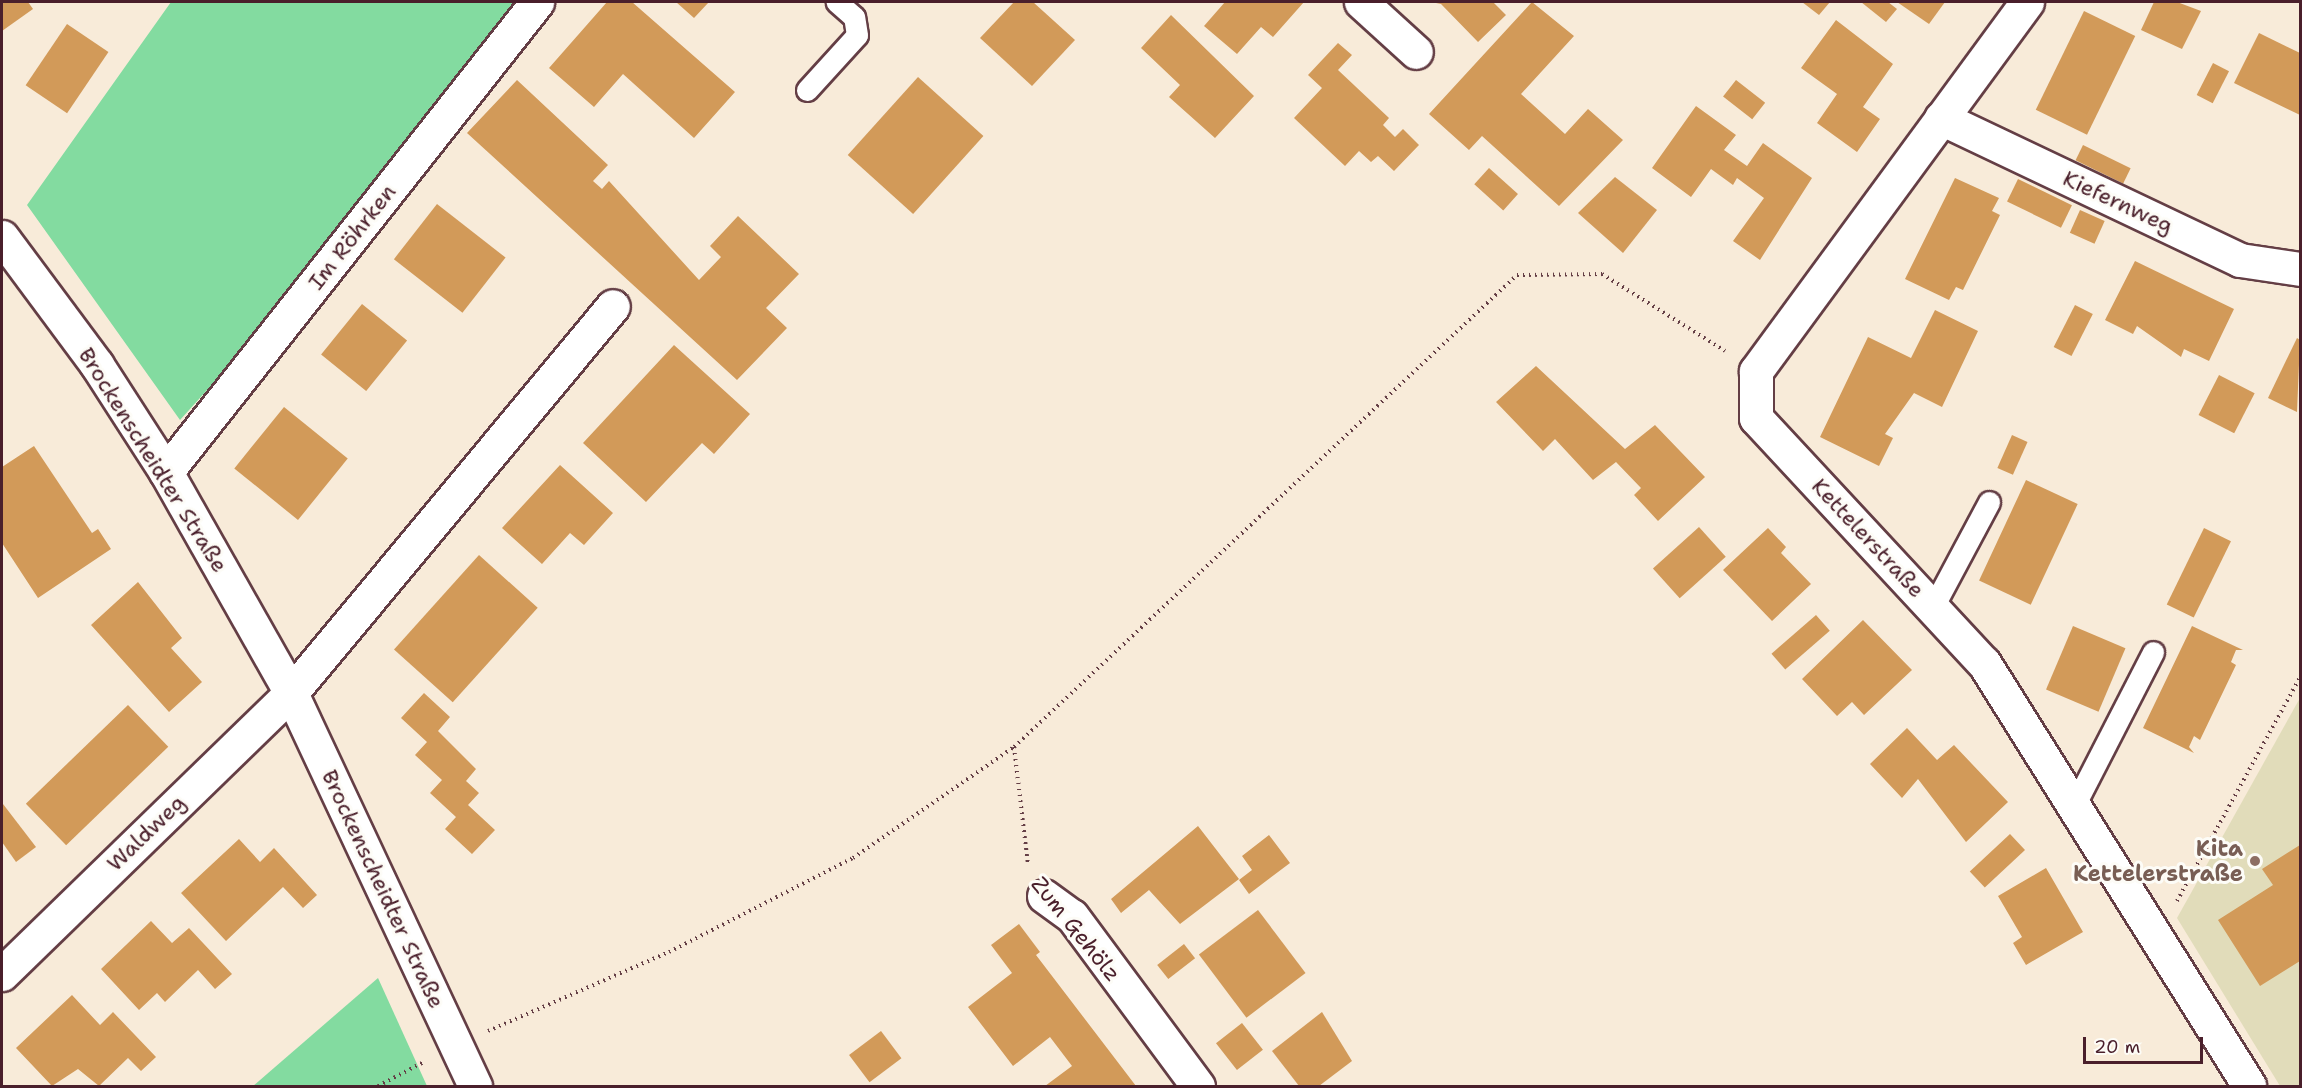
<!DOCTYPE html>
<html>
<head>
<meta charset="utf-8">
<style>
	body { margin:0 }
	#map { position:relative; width:2302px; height:1088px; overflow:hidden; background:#f8ebd9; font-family:"Shantell Sans",sans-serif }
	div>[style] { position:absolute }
	.built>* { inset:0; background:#e1dcba }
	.green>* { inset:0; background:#83dba0 }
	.building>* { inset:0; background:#d29a59; transform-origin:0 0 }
	.path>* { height:4px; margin-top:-2px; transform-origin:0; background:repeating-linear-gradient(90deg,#643e45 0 1.5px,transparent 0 6px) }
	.roads { filter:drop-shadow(2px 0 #643e45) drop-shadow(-2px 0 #643e45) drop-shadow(0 2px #643e45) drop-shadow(0 -2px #643e45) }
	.service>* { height:21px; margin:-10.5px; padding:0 10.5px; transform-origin:10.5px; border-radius:10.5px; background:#fff }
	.minor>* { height:33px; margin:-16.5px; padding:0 16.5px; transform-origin:16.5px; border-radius:16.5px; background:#fff }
	.tertiary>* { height:33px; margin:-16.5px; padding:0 16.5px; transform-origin:16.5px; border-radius:16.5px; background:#fff }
	.dots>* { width:16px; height:16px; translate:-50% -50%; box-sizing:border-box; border:3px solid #fdfcf7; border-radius:50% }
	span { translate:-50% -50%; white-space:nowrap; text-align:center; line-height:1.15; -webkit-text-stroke:6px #fdfcf7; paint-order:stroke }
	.street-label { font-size:22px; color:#4a1f2b }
	.education-label { font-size:22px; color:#785e54; font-weight:700 }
	.right { translate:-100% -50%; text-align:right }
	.frame { position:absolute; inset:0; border:3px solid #4a1f2b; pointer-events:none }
	.scale { position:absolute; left:2083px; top:1037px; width:120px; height:27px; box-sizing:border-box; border:3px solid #4a1f2b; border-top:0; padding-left:8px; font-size:18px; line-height:21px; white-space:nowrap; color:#4a1f2b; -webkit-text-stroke:4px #fdfcf7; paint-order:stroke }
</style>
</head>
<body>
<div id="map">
	<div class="built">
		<div style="clip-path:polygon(2300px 698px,2300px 1086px,2280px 1086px,2177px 918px)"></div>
	</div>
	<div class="green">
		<div style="clip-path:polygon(171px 2px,520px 2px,234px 371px,218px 378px,180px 420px,27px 205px)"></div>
		<div style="clip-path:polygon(378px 978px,427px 1086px,253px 1086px)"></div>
	</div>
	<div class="building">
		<div style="clip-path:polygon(2px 2px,28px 2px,33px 9px,2px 31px)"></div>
		<div style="clip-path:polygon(607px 2px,632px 2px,735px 92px,694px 138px,623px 74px,594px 107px,549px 68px)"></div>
		<div style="clip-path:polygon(676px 2px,709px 2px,694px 18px)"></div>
		<div style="clip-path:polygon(1014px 2px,1033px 2px,1075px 40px,1032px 86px,980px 38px)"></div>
		<div style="clip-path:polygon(1225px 2px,1304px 2px,1273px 37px,1261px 27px,1237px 54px,1204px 26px)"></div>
		<div style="clip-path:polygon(1431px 2px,1493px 2px,1506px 15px,1478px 42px,1441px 4px)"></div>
		<div style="clip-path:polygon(1532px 2px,1574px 36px,1521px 94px,1565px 134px,1588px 109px,1623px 140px,1559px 206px,1482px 136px,1469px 150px,1429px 114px)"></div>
		<div style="clip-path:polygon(1802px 2px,1830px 2px,1819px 15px)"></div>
		<div style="clip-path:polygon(1861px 2px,1888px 2px,1897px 9px,1886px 22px)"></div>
		<div style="clip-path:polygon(1897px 2px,1945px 2px,1929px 24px)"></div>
		<div style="clip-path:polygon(2154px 2px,2177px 2px,2201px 11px,2182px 49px,2141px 30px)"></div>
		<div style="left:2084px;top:11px;width:57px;height:110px;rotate:26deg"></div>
		<div style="clip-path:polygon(1171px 15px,1254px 96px,1215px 138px,1169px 97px,1180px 85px,1141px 48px)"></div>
		<div style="clip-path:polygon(1836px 20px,1893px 64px,1863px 107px,1880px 119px,1857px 152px,1817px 123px,1837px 94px,1801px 68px)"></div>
		<div style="left:67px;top:24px;width:50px;height:74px;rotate:34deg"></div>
		<div style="clip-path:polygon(2259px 33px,2300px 53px,2300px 115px,2234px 83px)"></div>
		<div style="clip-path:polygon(1338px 43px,1352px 55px,1338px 70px,1389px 118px,1383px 125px,1395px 137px,1403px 129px,1419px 145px,1394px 171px,1378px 156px,1371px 162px,1359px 151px,1345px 166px,1294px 118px,1322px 88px,1308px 75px)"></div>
		<div style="left:2213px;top:63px;width:18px;height:36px;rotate:27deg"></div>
		<div style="left:918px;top:77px;width:88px;height:105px;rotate:42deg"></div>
		<div style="clip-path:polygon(517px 80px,608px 165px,593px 181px,602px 189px,609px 181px,699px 280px,721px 257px,710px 246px,738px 216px,799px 274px,766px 308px,787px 328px,737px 380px,467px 133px)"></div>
		<div style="left:1736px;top:80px;width:37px;height:21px;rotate:38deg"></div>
		<div style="clip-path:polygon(1696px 106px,1736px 135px,1724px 150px,1747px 166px,1763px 143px,1812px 178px,1760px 260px,1733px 241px,1764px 198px,1737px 178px,1733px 185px,1711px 169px,1691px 197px,1652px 168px)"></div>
		<div style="left:2083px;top:145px;width:53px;height:17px;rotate:26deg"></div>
		<div style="left:1489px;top:168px;width:39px;height:22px;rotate:42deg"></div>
		<div style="clip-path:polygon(1615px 177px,1657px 210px,1623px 253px,1578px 213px)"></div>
		<div style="clip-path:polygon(1955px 178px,1999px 198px,1992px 211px,2000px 215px,1963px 290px,1956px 287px,1949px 300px,1905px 279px)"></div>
		<div style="left:2018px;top:179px;width:60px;height:25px;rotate:26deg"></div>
		<div style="left:437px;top:204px;width:87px;height:70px;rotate:38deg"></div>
		<div style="left:2080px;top:210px;width:27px;height:25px;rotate:24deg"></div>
		<div style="clip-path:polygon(2135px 261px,2234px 309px,2209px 361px,2184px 349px,2181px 357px,2137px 326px,2133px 334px,2105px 320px)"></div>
		<div style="left:362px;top:304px;width:58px;height:65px;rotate:39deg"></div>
		<div style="left:2075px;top:305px;width:20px;height:47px;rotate:27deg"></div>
		<div style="clip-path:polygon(1935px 310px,1978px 331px,1942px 407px,1914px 393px,1885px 434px,1893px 438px,1879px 466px,1820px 437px,1868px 337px,1911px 358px)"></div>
		<div style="clip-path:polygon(2297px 338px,2300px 340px,2297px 412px,2268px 398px)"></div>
		<div style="clip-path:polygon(674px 345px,750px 414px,714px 454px,702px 443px,646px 502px,583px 443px)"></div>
		<div style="clip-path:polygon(1536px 366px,1625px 449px,1655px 425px,1705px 477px,1658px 521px,1634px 495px,1641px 488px,1616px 462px,1593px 480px,1555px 439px,1543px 451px,1496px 402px)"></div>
		<div style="left:2219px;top:375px;width:40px;height:45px;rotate:27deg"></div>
		<div style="left:284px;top:407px;width:82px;height:79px;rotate:39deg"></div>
		<div style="left:2012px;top:435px;width:17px;height:36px;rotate:24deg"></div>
		<div style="clip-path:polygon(34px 446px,92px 533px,98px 529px,111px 549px,38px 598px,2px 543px,2px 467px)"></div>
		<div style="clip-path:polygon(560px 465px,613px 513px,584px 545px,570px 533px,542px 564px,502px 528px)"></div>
		<div style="left:2026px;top:480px;width:57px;height:111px;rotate:25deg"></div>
		<div style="left:1699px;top:527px;width:40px;height:62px;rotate:48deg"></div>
		<div style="clip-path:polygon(1768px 528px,1786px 547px,1781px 553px,1811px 584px,1772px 621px,1723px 570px)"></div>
		<div style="left:2204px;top:528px;width:30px;height:85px;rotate:26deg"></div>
		<div style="left:479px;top:555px;width:79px;height:127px;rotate:42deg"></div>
		<div style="clip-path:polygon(138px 582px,182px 638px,171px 648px,202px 682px,169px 712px,91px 625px)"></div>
		<div style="left:1816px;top:615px;width:21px;height:59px;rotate:49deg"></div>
		<div style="clip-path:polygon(1863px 620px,1912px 670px,1864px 715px,1852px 702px,1837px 716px,1802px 679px)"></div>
		<div style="left:2073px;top:626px;width:57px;height:69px;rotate:23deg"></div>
		<div style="clip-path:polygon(2192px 626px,2243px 650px,2236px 650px,2231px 662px,2236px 665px,2200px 740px,2194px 736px,2189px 747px,2194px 753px,2143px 728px)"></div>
		<div style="clip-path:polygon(424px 693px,450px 717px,438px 731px,476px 769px,466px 781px,479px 793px,468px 805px,495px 830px,472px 854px,445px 829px,456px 817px,430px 793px,442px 780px,415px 755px,427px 742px,401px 718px)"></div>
		<div style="left:128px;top:705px;width:58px;height:142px;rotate:46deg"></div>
		<div style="clip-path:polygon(1907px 728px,1937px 760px,1954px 745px,2008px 802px,1966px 842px,1918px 779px,1902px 798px,1870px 764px)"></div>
		<div style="clip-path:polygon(3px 804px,36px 847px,16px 862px,2px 842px)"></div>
		<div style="clip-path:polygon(1198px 826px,1239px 879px,1180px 924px,1149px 890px,1121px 913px,1111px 899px)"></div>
		<div style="left:2010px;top:834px;width:22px;height:55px;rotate:47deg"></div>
		<div style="clip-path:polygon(1269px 835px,1290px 863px,1249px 894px,1239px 880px,1252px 870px,1242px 856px)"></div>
		<div style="clip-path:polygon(239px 839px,260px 862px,274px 848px,317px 895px,303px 908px,283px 887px,226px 941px,181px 893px)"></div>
		<div style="clip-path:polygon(2300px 845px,2300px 961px,2260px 986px,2218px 920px,2273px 885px,2262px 869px)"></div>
		<div style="clip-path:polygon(2046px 868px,2083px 932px,2026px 965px,2013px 943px,2022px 937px,1998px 896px)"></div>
		<div style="left:1258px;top:910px;width:79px;height:74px;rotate:53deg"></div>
		<div style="clip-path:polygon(151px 921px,172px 943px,189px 928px,232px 974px,215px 989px,198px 970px,165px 1002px,157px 993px,139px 1010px,101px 969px)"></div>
		<div style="clip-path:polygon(1019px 924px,1040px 952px,1036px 955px,1136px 1086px,1045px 1086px,1072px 1066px,1050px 1037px,1013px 1066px,968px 1007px,1012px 973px,991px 945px)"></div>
		<div style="left:1184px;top:944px;width:18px;height:34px;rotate:52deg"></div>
		<div style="clip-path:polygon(72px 995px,100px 1025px,113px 1012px,156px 1057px,141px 1071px,128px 1058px,99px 1086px,78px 1069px,52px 1086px,16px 1048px)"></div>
		<div style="clip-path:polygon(1322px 1012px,1352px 1061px,1319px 1086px,1299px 1086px,1272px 1051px)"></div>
		<div style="left:1242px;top:1023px;width:34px;height:33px;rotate:52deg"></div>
		<div style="left:881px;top:1031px;width:34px;height:40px;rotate:53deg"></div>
	</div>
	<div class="path">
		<div style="left:1014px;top:747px;width:118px;rotate:83.2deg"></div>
		<div style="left:2177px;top:901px;width:256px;rotate:-61.2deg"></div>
		<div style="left:488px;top:1031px;width:197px;rotate:-23.6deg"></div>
		<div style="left:669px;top:952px;width:207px;rotate:-27.1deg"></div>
		<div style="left:853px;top:858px;width:196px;rotate:-34.6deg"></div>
		<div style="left:1014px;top:747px;width:690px;rotate:-43.18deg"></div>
		<div style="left:1517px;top:275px;width:85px;rotate:-0.7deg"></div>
		<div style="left:1602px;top:274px;width:145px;rotate:32deg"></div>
		<div style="left:378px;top:1086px;width:50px;rotate:-27.6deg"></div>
	</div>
	<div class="roads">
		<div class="service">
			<div style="left:807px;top:90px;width:74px;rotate:-47.7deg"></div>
			<div style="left:857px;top:35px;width:18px;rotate:-99deg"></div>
			<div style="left:854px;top:17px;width:23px;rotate:-139deg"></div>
			<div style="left:1933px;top:607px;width:119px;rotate:-61.9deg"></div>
			<div style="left:2074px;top:806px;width:173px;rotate:-62.8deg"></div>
		</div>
		<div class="minor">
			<div style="left:1361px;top:2px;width:74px;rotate:42.3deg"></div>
			<div style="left:2027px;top:2px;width:458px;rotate:126.3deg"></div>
			<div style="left:1756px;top:371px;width:47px;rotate:90deg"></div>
			<div style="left:1756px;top:418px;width:335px;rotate:47.1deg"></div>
			<div style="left:1984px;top:663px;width:499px;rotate:57.9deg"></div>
			<div style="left:1941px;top:118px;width:331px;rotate:25.4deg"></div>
			<div style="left:2240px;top:260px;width:61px;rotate:8.5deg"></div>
			<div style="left:166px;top:472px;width:599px;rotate:-51.71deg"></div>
			<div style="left:1044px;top:896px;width:34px;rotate:36deg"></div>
			<div style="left:1072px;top:916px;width:212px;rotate:53.5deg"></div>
			<div style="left:2px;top:974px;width:403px;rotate:-44.2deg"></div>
			<div style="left:291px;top:693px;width:503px;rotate:-50.24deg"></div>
		</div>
		<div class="tertiary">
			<div style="left:2px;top:237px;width:159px;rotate:53.4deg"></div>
			<div style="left:97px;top:365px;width:127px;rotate:57.2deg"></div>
			<div style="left:166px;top:472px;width:254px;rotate:60.5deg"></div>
			<div style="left:291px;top:693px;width:434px;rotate:64.9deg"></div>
		</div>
	</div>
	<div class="dots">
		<div style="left:2255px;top:861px;background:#8d6e63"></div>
	</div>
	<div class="street-label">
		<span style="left:2118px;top:202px;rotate:25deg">Kiefernweg</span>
		<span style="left:352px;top:237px;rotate:-52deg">Im Röhrken</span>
		<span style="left:153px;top:460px;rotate:58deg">Brockenscheidter Straße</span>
		<span style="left:1868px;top:538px;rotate:47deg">Kettelerstraße</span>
		<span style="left:146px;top:833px;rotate:-44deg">Waldweg</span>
		<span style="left:383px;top:889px;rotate:65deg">Brockenscheidter Straße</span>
		<span style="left:1076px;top:929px;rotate:51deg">Zum Gehölz</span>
	</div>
	<div class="education-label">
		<span class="right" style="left:2243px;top:861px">Kita<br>Kettelerstraße</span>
	</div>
	<div class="frame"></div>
	<div class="scale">20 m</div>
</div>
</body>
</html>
